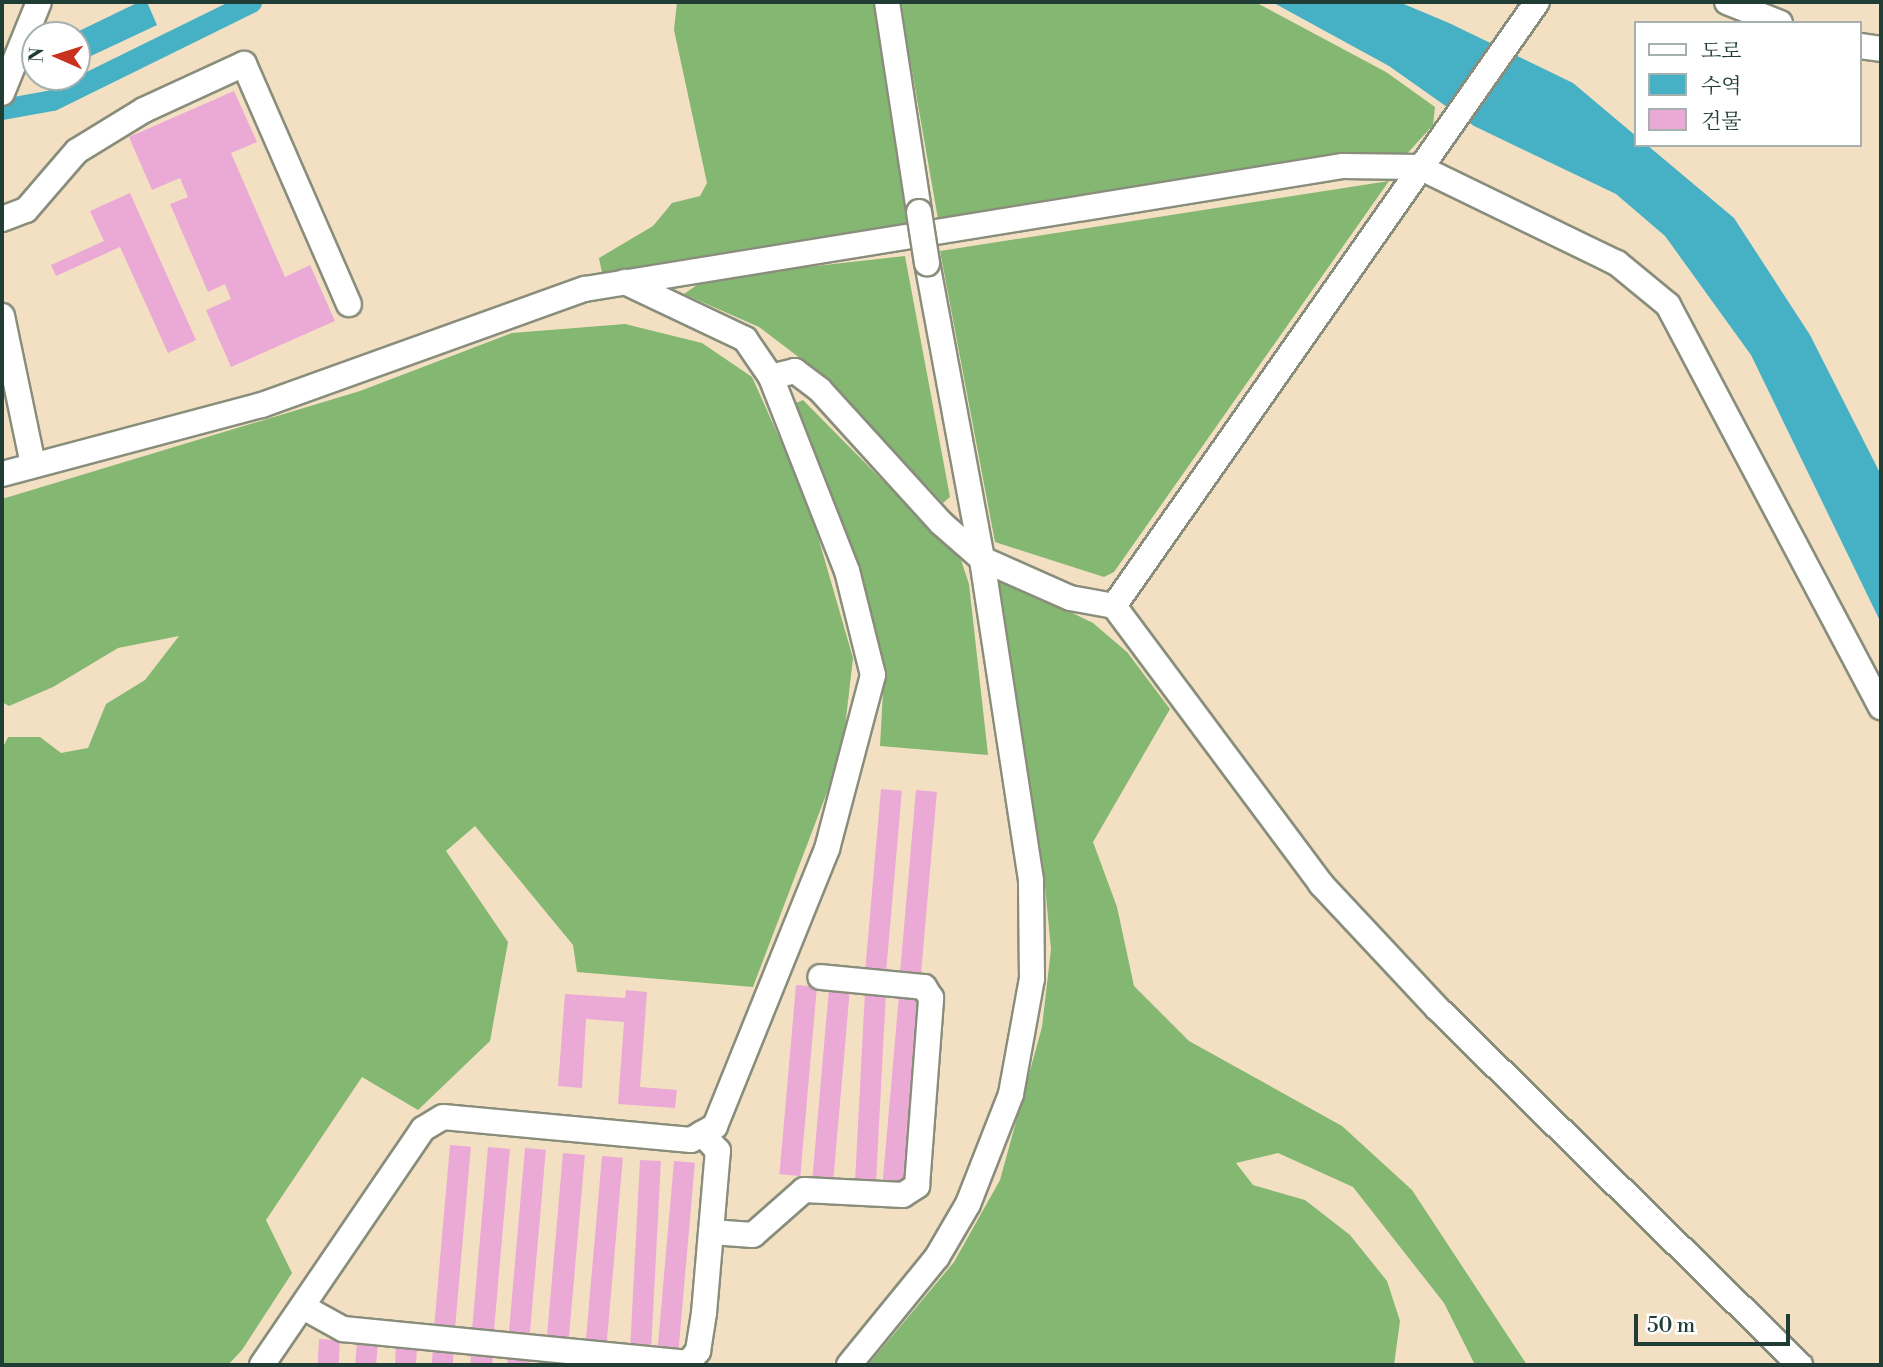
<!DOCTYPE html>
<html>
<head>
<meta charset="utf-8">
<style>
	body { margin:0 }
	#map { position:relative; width:1883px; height:1367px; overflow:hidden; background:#f3e0c3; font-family:"Libre Bodoni","Noto Serif KR",serif }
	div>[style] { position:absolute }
	.forest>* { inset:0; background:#83b772 }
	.water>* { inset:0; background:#46b0c4 }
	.canal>* { height:21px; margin:-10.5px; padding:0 10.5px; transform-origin:10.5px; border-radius:10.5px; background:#46b0c4 }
	.building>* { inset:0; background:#ebaad6; transform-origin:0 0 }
	.roads { filter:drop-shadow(2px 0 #898e7c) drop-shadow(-2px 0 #898e7c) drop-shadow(0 2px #898e7c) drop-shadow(0 -2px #898e7c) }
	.minor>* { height:24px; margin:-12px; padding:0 12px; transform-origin:12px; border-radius:12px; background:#fff }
	.bridges { filter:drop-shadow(2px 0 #898e7c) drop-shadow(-2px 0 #898e7c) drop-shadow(0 2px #898e7c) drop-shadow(0 -2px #898e7c) }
	.minor-bridge>* { height:24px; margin:-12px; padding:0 12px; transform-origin:12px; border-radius:12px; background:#fff }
	span { translate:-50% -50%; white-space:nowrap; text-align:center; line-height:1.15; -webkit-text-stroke:7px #fff; paint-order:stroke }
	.frame { position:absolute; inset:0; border:4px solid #1f3d34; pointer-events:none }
	.legend { position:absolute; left:1634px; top:21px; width:228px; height:126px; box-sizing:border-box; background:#fff; border:2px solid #a5b1ae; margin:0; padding:9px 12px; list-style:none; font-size:21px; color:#1f3d34 }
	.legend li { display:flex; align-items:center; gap:14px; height:35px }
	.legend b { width:35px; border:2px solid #a5b1ae }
	.north { position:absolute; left:21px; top:21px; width:70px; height:70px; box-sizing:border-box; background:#fff; border:2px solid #a5b1ae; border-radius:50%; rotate:273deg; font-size:19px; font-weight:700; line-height:28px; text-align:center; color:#1f3d34 }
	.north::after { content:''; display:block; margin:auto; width:24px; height:32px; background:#c8321e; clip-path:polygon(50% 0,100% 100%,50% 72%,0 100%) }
	.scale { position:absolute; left:1634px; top:1314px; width:156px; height:32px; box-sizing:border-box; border:4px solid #1f3d34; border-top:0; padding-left:9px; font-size:21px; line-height:24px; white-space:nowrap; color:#1f3d34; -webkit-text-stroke:5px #fff; paint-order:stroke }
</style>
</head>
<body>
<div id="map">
	<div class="forest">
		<div style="clip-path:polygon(677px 2px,875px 2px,907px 228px,603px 278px,599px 258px,653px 226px,672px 203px,700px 196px,707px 183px,674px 30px)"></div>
		<div style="clip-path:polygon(900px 2px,1255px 2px,1386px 72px,1435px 107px,1433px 125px,1405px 156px,938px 219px)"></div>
		<div style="clip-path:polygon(1389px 181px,1114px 572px,1104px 577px,995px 542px,940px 251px)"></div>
		<div style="clip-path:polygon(905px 256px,950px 497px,943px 503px,821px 374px,759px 327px,684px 294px,707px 278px)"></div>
		<div style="clip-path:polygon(625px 324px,702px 343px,752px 377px,808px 502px,853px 658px,842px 753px,753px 987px,577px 972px,573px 945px,475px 826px,446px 851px,508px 942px,490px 1041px,418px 1110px,362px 1077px,266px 1220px,292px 1273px,242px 1350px,228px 1365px,2px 1365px,2px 749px,8px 737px,40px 737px,61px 753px,88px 748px,106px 704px,145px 680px,179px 636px,118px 648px,53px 687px,9px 706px,2px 702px,2px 499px,360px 391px,512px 333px)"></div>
		<div style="clip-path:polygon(803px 400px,961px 560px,969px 584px,988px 755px,880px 746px,884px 673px,877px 638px,798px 421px,796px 403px)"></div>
		<div style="clip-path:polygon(997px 576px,1093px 623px,1127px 652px,1170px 709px,1093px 842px,1117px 907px,1134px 986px,1189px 1041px,1342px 1126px,1412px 1190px,1527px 1365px,1475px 1365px,1444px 1303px,1353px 1187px,1278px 1153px,1236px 1163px,1253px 1185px,1305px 1200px,1350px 1235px,1387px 1281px,1400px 1321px,1394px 1365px,868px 1365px,954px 1262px,1000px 1180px,1042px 1027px,1051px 949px,1043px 865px)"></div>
	</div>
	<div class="water">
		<div style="clip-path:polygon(139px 2px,147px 2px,157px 25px,91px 56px,79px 31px)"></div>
		<div style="clip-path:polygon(1272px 2px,1399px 2px,1449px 23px,1573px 83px,1636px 136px,1636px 145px,1647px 145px,1734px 218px,1810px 335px,1881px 475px,1881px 623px,1751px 355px,1665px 236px,1616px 194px,1474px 126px,1389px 66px)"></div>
	</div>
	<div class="canal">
		<div style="left:2px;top:109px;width:51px;rotate:-10.2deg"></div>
		<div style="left:52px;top:100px;width:222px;rotate:-26.2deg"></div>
	</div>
	<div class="building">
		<div style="clip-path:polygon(234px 91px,257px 142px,231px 153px,285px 277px,310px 265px,335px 321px,231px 367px,206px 310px,231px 299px,225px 284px,208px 292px,170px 204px,188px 197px,180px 178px,152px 190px,129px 137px)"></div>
		<div style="clip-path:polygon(130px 193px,196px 340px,168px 353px,120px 247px,56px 276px,51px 265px,104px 241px,90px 211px)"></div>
		<div style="left:881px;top:789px;width:21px;height:190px;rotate:5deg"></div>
		<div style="left:916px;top:790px;width:21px;height:190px;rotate:5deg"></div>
		<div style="left:796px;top:985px;width:21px;height:190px;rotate:5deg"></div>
		<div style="left:829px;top:988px;width:21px;height:190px;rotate:5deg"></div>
		<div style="clip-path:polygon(626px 990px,647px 992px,640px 1087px,677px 1090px,675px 1108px,618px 1104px,624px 1022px,586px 1019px,582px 1088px,558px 1086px,565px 994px,625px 998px)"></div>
		<div style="left:865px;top:991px;width:21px;height:190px;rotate:3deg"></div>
		<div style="left:899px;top:995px;width:21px;height:191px;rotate:5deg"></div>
		<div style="left:450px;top:1145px;width:21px;height:190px;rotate:5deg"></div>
		<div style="left:488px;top:1147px;width:22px;height:190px;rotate:5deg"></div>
		<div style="left:525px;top:1148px;width:21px;height:191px;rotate:5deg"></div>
		<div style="left:563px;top:1153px;width:22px;height:190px;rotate:5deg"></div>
		<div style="left:602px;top:1156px;width:21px;height:190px;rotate:5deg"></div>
		<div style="left:640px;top:1160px;width:21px;height:190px;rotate:3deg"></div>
		<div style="left:674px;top:1161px;width:21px;height:191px;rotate:5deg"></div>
		<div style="left:319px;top:1339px;width:21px;height:26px;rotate:3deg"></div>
		<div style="left:357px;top:1342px;width:21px;height:23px;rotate:5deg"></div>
		<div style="left:396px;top:1346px;width:21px;height:19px;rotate:3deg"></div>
		<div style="left:433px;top:1349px;width:21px;height:16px;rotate:5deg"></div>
		<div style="left:471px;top:1353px;width:22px;height:12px;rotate:3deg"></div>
		<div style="clip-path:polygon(508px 1355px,529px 1357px,529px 1365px,507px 1365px)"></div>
	</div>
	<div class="roads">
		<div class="minor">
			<div style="left:887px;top:2px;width:212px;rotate:81.3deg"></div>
			<div style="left:1727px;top:2px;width:57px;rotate:21.6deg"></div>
			<div style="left:1860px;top:46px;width:21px;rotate:8deg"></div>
			<div style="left:2px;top:93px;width:98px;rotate:-67.9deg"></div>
			<div style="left:2px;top:219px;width:26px;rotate:-21deg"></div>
			<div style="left:26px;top:210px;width:78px;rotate:-49.2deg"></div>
			<div style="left:77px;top:151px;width:79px;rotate:-31.5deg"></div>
			<div style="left:144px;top:110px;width:110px;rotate:-24.7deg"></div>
			<div style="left:244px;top:64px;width:262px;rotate:66.4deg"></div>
			<div style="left:2px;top:316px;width:152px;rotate:78.2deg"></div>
			<div style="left:771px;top:377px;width:25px;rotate:-14deg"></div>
			<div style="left:795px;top:371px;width:31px;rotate:37deg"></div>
			<div style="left:820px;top:390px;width:180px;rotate:47.7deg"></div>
			<div style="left:941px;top:523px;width:55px;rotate:41.3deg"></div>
			<div style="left:982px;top:559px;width:96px;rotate:23.9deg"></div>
			<div style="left:1070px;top:598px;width:45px;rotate:10.3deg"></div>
			<div style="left:1114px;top:606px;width:347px;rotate:53.3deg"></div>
			<div style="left:1321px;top:884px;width:171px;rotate:46.9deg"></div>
			<div style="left:1438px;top:1009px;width:508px;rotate:44.52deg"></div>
			<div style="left:2px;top:474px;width:269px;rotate:-14.9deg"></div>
			<div style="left:262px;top:405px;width:343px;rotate:-19.8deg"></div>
			<div style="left:585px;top:289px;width:768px;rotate:-9.22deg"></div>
			<div style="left:1343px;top:166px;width:76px;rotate:0.8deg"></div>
			<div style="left:1419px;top:167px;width:220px;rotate:25.9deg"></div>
			<div style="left:1617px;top:263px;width:66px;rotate:39.5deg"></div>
			<div style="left:1668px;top:305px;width:455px;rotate:62.1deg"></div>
			<div style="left:1114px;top:606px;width:737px;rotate:-55deg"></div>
			<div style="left:711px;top:1232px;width:42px;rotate:4.1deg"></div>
			<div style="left:753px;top:1235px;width:68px;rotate:-41.4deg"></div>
			<div style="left:804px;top:1190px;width:99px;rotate:2.9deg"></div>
			<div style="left:903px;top:1195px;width:17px;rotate:-33deg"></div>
			<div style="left:917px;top:1186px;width:189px;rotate:-85.7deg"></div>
			<div style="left:931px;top:998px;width:13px;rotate:-122deg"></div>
			<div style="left:924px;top:987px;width:104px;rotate:-174.5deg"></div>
			<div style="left:303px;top:1307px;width:46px;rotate:28.8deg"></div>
			<div style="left:343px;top:1329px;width:347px;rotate:5.6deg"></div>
			<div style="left:688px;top:1363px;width:16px;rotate:-50deg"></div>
			<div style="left:698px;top:1351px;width:38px;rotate:-81deg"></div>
			<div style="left:704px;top:1313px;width:163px;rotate:-85.1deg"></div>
			<div style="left:718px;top:1151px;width:24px;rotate:-132deg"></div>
			<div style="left:262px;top:1365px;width:286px;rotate:-55.7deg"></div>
			<div style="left:423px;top:1129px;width:23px;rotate:-31deg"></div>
			<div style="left:443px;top:1117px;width:249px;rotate:5.3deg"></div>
			<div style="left:691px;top:1140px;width:28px;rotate:-30deg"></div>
			<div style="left:715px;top:1126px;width:299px;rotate:-68deg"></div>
			<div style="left:827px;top:849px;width:180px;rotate:-75.2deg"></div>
			<div style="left:873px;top:675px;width:107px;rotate:-104deg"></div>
			<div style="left:847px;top:571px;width:208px;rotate:-111.4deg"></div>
			<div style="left:771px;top:377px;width:46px;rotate:-124.4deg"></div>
			<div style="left:745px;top:339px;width:133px;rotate:-154.6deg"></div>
			<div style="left:849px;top:1365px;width:139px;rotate:-50.8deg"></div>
			<div style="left:937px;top:1257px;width:61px;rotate:-59.7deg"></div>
			<div style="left:968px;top:1204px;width:118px;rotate:-68.6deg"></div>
			<div style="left:1011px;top:1094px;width:117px;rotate:-79.7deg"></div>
			<div style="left:1032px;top:979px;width:99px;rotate:-90.6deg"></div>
			<div style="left:1031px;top:880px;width:325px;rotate:-98.7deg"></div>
			<div style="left:982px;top:559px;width:301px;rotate:-100.5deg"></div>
		</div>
	</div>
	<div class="bridges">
		<div class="minor-bridge">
			<div style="left:919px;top:212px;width:52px;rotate:81.1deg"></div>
		</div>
	</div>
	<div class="frame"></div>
	<ul class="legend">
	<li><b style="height:9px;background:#fff"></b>도로</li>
	<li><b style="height:19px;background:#46b0c4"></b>수역</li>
	<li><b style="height:19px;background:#ebaad6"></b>건물</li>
	</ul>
	<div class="north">N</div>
	<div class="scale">50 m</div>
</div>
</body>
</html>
